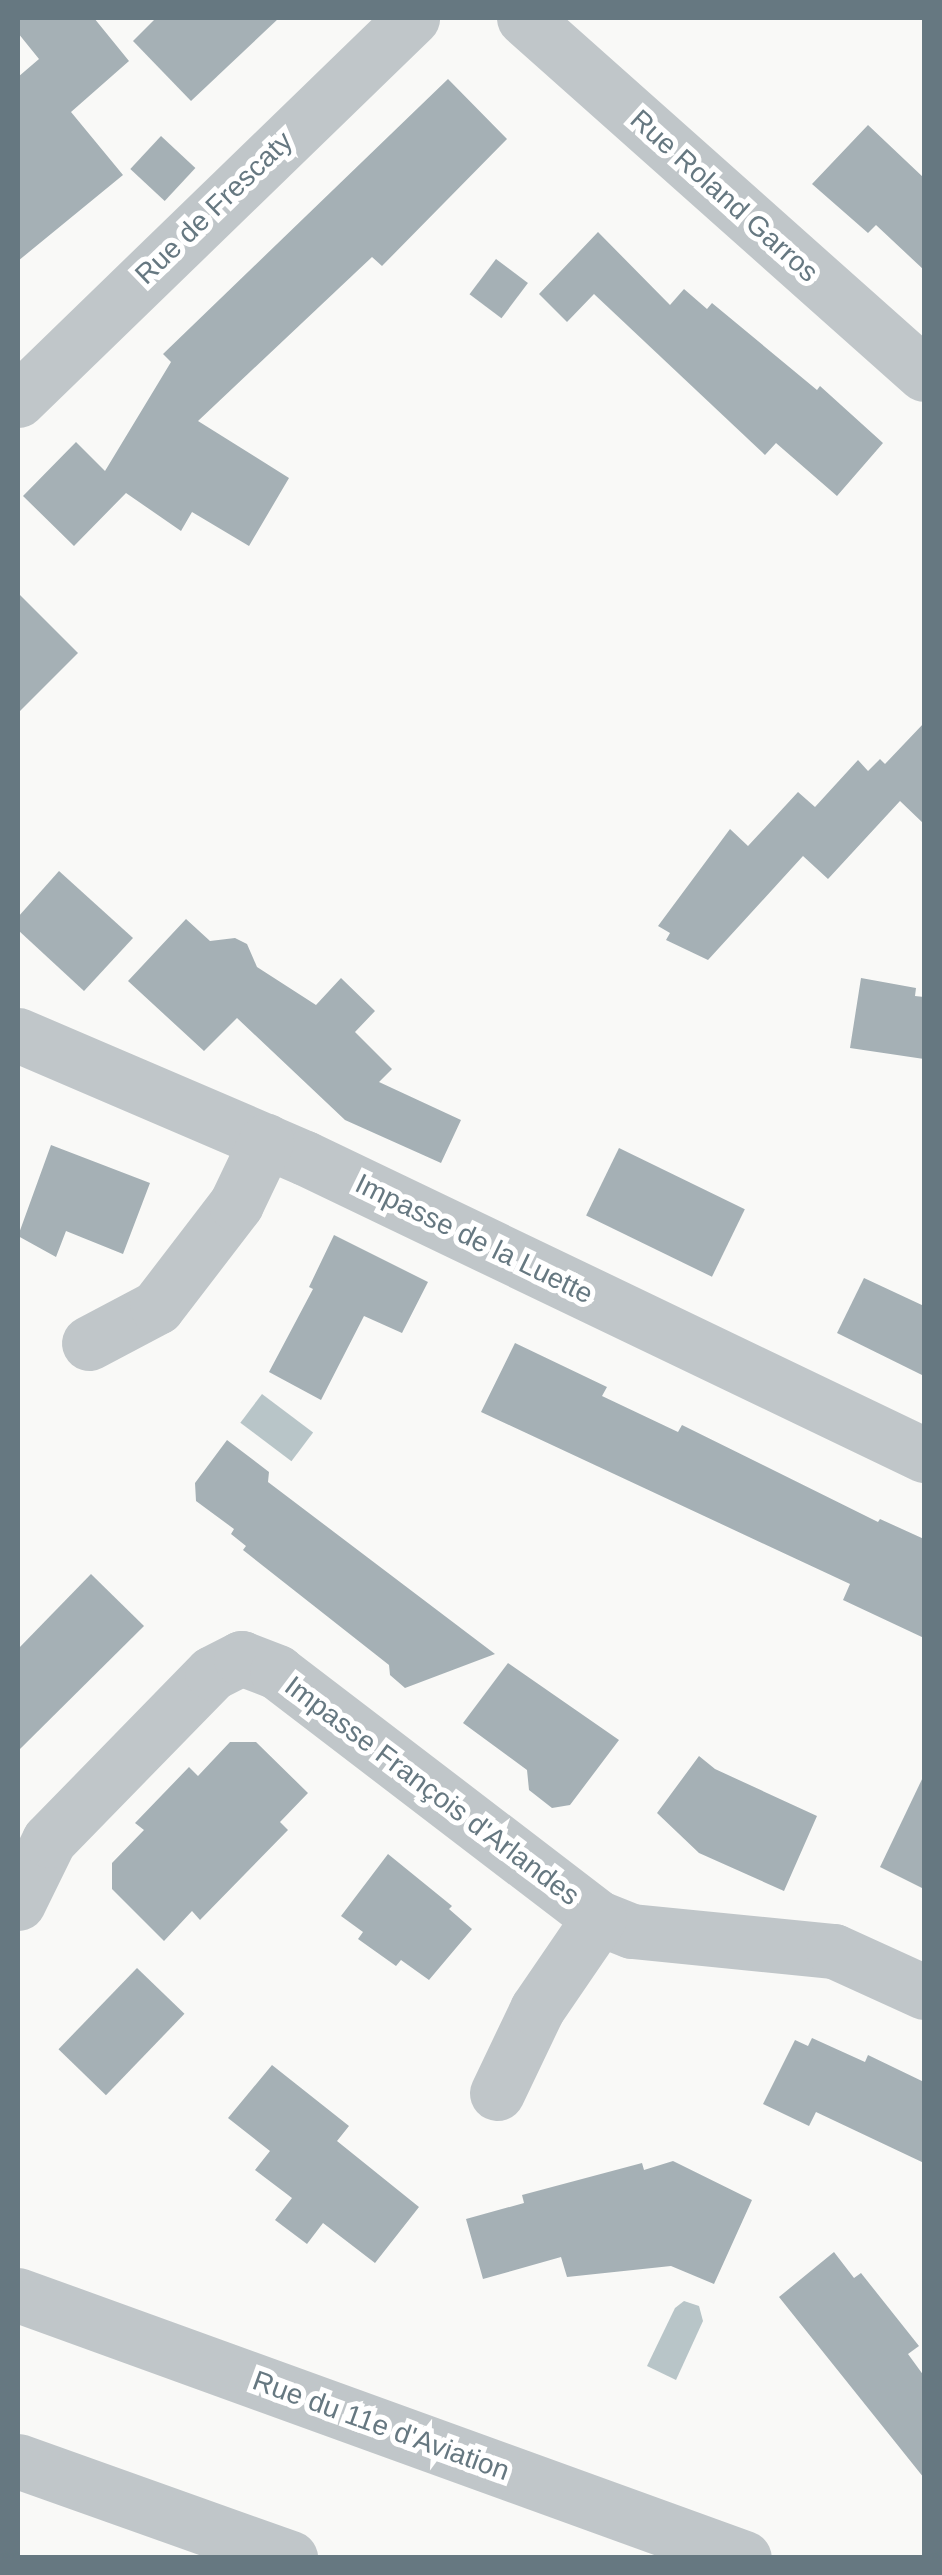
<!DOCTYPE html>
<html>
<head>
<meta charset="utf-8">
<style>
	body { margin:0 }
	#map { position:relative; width:942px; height:2575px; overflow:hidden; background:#f9f9f7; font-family:Arial,sans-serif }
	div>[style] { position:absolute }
	.water>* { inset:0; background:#b8c5c8; transform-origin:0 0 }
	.building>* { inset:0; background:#a5b0b5; transform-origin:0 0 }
	.minor>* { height:55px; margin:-27.5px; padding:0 27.5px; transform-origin:27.5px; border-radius:27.5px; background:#c0c6c9 }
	span { translate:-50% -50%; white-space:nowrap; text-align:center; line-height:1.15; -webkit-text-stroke:10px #fff; paint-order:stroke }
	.street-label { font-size:28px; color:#667881 }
	.frame { position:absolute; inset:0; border:20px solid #667881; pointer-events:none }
</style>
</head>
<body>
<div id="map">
	<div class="water">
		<div style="left:262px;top:1394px;width:64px;height:36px;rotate:37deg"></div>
		<div style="clip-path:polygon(684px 2301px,699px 2306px,703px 2321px,676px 2380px,647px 2366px,675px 2308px)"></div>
	</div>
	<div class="building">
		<div style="clip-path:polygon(18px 18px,94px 18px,129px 61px,71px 112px,123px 175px,18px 261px,18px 77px,39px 59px,18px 33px)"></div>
		<div style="clip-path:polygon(156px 18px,279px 18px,191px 101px,133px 41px)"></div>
		<div style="clip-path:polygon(448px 79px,507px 139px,382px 266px,372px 257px,198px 421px,289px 478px,249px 546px,192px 512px,181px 531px,126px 493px,74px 546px,23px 496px,76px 442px,105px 471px,171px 362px,163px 354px)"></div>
		<div style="clip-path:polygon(868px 125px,924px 178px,924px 270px,876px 225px,868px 233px,812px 184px)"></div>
		<div style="left:161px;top:136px;width:47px;height:45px;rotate:43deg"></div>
		<div style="clip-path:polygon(598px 232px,670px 305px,684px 289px,707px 309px,712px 303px,817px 390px,820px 386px,883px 443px,837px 496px,776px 443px,765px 455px,594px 294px,567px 322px,539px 294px)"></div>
		<div style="left:496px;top:259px;width:40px;height:44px;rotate:37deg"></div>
		<div style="clip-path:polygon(18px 593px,78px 653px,18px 713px)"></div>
		<div style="clip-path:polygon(924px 723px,924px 824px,900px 801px,828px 879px,803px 856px,708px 960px,666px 940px,670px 933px,658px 926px,730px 829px,748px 846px,798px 792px,815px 807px,858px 760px,868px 771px,880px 759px,885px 764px)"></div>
		<div style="clip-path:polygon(59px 871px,133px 938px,84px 991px,18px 930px,18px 917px)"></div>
		<div style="clip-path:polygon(186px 919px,210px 941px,235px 938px,247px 944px,257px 967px,316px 1005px,341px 978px,375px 1011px,355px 1032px,392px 1069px,379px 1082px,461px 1120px,441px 1163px,345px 1120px,237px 1018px,204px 1051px,128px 981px)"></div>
		<div style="clip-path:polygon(861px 978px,916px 988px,915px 996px,924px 997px,924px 1059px,850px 1048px)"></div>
		<div style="clip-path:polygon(51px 1145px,150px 1183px,123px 1254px,66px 1231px,56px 1257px,18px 1236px)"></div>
		<div style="left:619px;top:1148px;width:140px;height:75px;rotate:26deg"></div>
		<div style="clip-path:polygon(334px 1235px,428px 1282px,402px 1333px,364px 1316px,321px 1400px,269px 1372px,313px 1289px,309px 1287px)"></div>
		<div style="clip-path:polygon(864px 1278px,924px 1306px,924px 1376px,837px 1333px)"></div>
		<div style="clip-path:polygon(515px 1343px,607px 1387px,602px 1396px,678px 1432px,682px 1425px,878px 1522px,880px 1519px,924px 1539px,924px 1638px,843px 1600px,850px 1584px,481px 1412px)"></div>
		<div style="clip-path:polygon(227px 1440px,269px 1472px,268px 1482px,495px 1654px,405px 1688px,390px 1675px,389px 1665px,243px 1550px,246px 1546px,231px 1534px,234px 1529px,196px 1501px,195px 1483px)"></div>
		<div style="clip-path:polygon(91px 1574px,144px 1626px,18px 1751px,18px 1649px)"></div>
		<div style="clip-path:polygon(508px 1663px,619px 1740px,570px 1805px,552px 1808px,529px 1790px,527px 1770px,463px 1723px)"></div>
		<div style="clip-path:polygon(230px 1742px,256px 1742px,308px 1793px,280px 1822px,288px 1830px,200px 1920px,192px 1911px,164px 1941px,112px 1889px,112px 1863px,144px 1830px,135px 1823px,189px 1767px,198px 1776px)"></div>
		<div style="clip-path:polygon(699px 1756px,715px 1769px,817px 1816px,784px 1891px,699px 1853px,657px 1813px)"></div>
		<div style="clip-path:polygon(924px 1775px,924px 1889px,880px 1867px)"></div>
		<div style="clip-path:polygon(388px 1854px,452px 1906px,449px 1909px,472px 1929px,429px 1980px,401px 1960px,396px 1966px,358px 1939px,363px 1932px,341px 1916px)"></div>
		<div style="left:137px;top:1968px;width:66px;height:113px;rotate:44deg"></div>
		<div style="clip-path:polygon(812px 2038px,865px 2062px,868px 2055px,924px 2082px,924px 2163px,816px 2112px,809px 2126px,763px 2104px,795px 2040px,808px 2046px)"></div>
		<div style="clip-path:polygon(272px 2065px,349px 2126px,337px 2141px,419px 2207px,375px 2263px,323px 2223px,307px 2244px,275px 2220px,292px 2198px,255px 2170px,270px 2151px,228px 2118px)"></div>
		<div style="clip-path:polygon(673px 2161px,752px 2200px,714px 2284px,671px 2266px,567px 2277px,561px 2257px,483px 2279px,466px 2219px,524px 2203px,522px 2195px,642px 2163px,644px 2170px)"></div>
		<div style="clip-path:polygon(834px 2252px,854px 2278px,861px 2273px,919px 2346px,908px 2354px,924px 2376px,924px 2478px,779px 2297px)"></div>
	</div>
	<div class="minor">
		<div style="left:524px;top:18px;width:535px;rotate:41.67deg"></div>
		<div style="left:18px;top:400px;width:549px;rotate:-44.11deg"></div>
		<div style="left:18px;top:1035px;width:312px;rotate:23.2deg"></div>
		<div style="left:305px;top:1158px;width:687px;rotate:25.63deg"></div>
		<div style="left:89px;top:1343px;width:77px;rotate:-27.9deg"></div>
		<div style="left:157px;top:1307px;width:130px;rotate:-52.5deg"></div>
		<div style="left:236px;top:1204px;width:70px;rotate:-64.5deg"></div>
		<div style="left:18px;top:1903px;width:70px;rotate:-63.8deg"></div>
		<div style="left:49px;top:1840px;width:233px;rotate:-45.7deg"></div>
		<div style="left:212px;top:1673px;width:33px;rotate:-27deg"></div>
		<div style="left:241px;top:1658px;width:39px;rotate:21deg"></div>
		<div style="left:277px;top:1672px;width:405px;rotate:37.4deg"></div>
		<div style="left:599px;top:1918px;width:35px;rotate:22deg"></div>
		<div style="left:632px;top:1931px;width:203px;rotate:5.7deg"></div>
		<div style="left:834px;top:1951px;width:99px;rotate:24.5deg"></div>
		<div style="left:497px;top:2093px;width:93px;rotate:-64.5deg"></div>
		<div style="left:537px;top:2009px;width:110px;rotate:-55.7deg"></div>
		<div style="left:18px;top:2295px;width:772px;rotate:19.91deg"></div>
		<div style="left:18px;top:2461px;width:289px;rotate:19.6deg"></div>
	</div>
	<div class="street-label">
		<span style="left:724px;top:196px;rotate:42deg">Rue Roland Garros</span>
		<span style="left:214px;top:208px;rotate:-44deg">Rue de Frescaty</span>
		<span style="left:474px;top:1239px;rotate:26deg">Impasse de la Luette</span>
		<span style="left:432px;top:1791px;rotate:37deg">Impasse François d'Arlandes</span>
		<span style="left:381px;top:2426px;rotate:20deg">Rue du 11e d'Aviation</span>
	</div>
	<div class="frame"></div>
</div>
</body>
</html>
